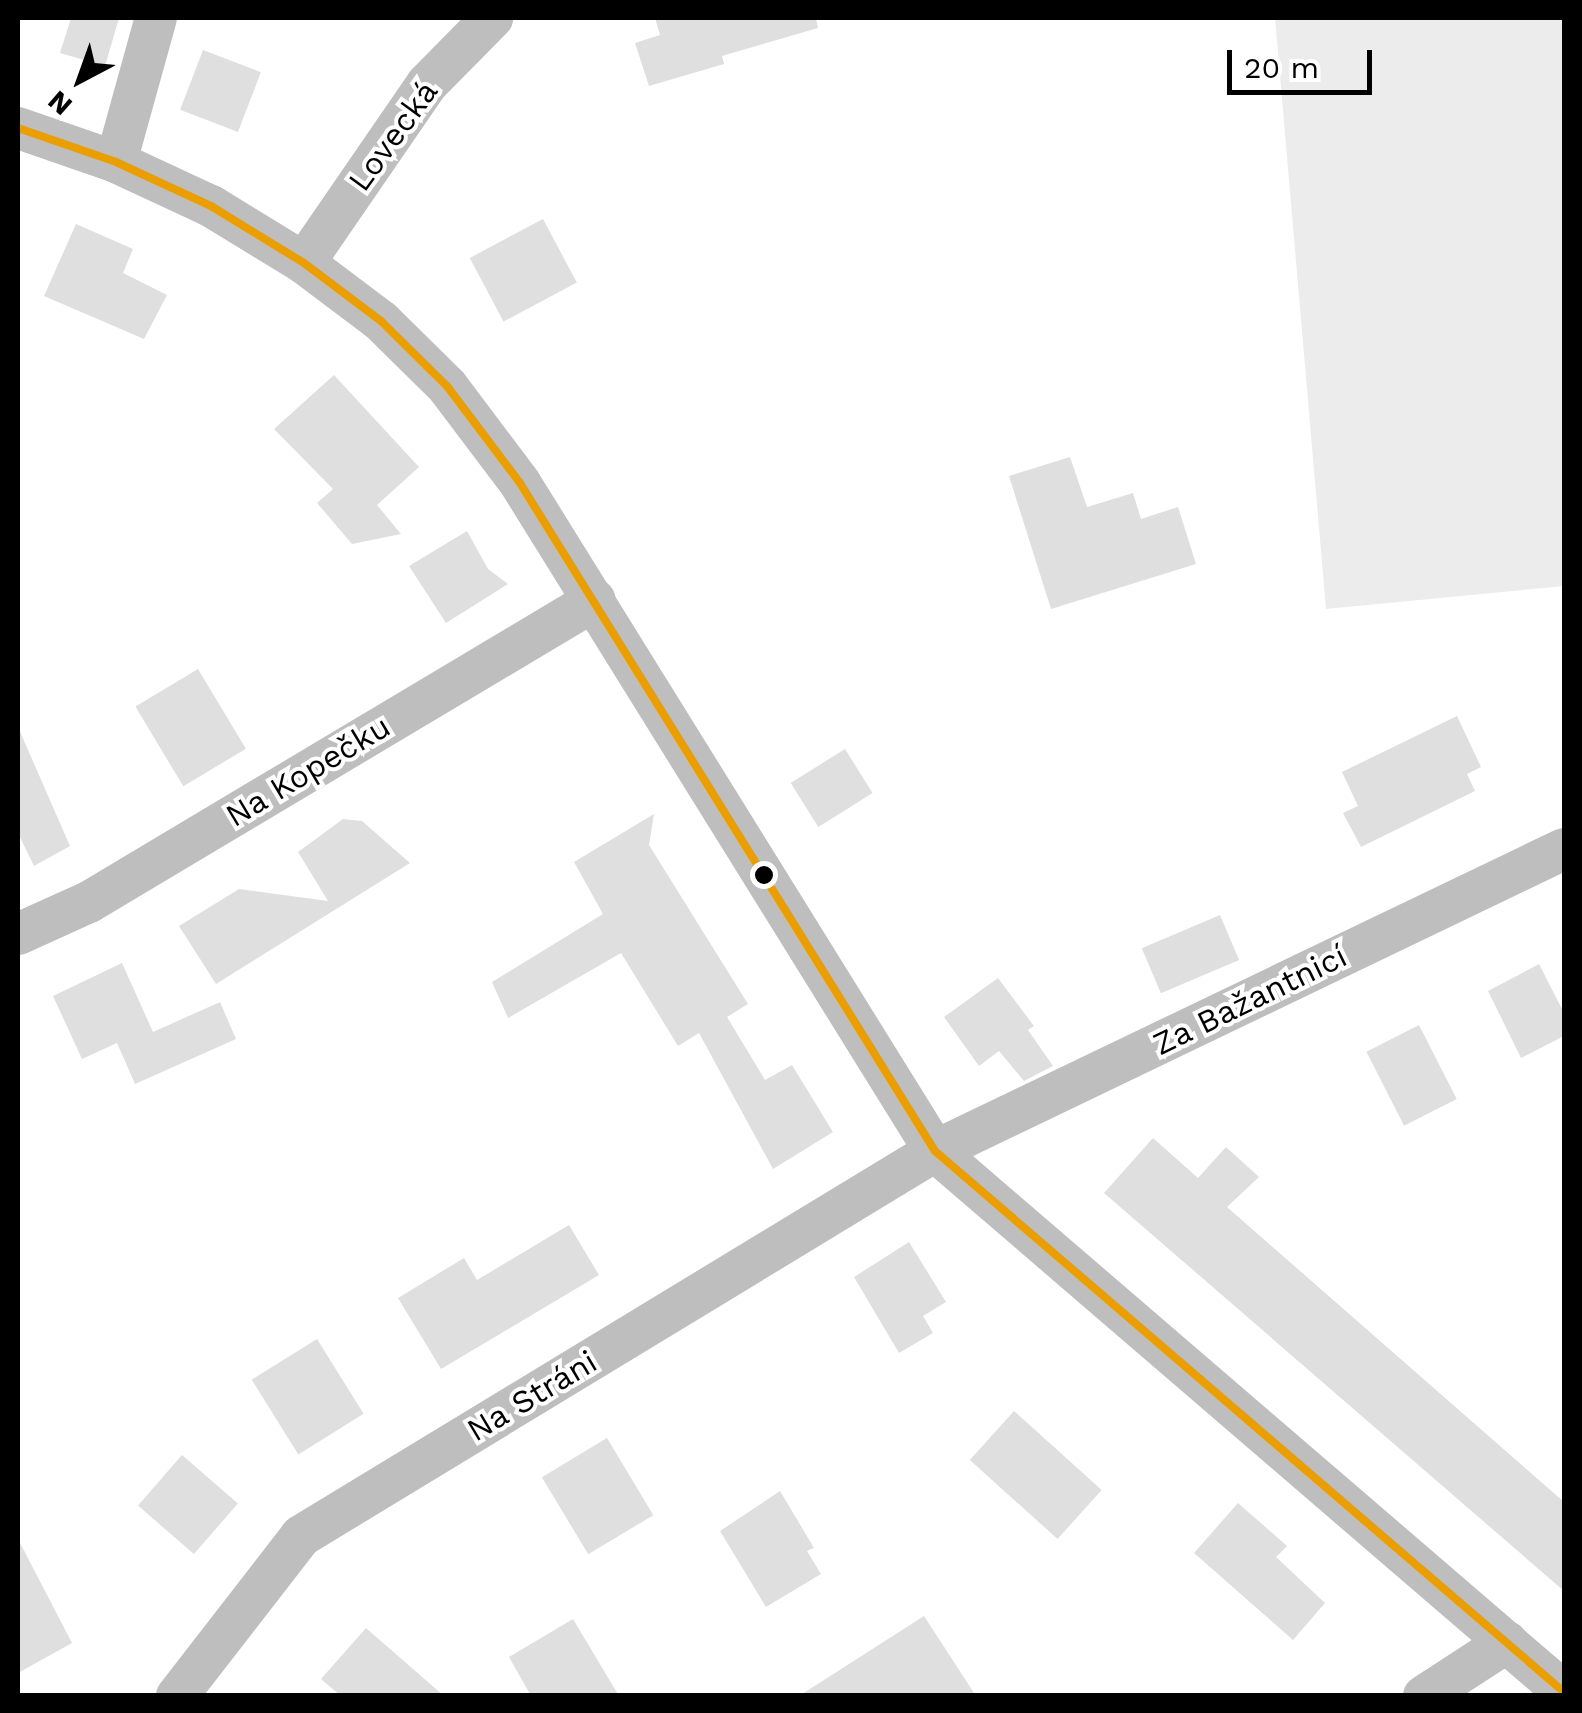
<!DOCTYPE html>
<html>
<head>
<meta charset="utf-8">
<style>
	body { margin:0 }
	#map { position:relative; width:1582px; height:1713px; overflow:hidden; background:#fff; font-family:"Work Sans",sans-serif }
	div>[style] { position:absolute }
	.green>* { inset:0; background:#ececec }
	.building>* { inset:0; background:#dfdfdf; transform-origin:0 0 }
	.street>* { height:42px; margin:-21px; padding:0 21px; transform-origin:21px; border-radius:21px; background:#bebebe }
	.bus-1>* { height:8px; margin:-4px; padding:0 4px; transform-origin:4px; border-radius:4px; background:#eb9e00 }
	.dots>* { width:28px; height:28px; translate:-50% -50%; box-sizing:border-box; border:5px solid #fff; border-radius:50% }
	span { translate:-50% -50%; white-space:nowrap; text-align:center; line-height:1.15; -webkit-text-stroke:8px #fff; paint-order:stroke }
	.street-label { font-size:32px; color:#000 }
	.frame { position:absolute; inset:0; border:20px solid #000; pointer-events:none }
	.north { position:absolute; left:30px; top:30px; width:100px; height:100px; -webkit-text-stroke:8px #fff; paint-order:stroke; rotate:221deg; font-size:28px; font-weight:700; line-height:40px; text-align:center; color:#000 }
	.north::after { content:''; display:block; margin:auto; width:35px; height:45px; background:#000; clip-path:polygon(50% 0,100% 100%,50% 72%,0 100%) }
	.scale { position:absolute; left:1227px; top:50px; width:145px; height:45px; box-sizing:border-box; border:5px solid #000; border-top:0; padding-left:12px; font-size:30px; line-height:35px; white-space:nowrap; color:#000; -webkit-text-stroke:8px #fff; paint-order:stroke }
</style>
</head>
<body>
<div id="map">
	<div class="green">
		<div style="clip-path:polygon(1275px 18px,1564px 18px,1564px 586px,1326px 609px)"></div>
	</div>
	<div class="building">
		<div style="clip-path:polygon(71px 18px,119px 18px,105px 66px,60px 53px)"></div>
		<div style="clip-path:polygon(655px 18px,816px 18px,818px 28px,722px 56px,724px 64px,649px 86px,635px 43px,660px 35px)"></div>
		<div style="left:203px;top:50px;width:62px;height:64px;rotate:21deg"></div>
		<div style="left:543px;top:219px;width:72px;height:83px;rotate:62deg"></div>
		<div style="clip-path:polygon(76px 224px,133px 249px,123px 273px,167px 295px,144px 339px,44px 296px)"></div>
		<div style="clip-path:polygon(334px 375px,419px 467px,377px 505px,401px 534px,352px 544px,317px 503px,333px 489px,274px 429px)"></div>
		<div style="clip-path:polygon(1070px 457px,1087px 507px,1133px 493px,1141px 519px,1178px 507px,1196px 564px,1051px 609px,1009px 476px)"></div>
		<div style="clip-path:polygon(467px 531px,488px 569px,508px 584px,446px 623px,409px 566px)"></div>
		<div style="left:198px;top:669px;width:93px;height:73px;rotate:59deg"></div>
		<div style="clip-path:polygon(1457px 716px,1481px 767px,1467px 774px,1475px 791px,1361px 847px,1343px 813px,1358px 806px,1342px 772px)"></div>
		<div style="clip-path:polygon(18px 727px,70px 846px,34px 866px,18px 833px)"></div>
		<div style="left:845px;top:749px;width:52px;height:64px;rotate:58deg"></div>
		<div style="clip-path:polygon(654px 814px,649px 845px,748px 1004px,727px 1017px,765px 1080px,792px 1065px,833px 1132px,773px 1169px,699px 1033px,678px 1046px,621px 953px,508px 1018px,492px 982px,603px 914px,574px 862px)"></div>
		<div style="clip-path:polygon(343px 819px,362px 821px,410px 863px,216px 984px,179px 926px,239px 889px,328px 901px,298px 852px)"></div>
		<div style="left:1220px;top:915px;width:49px;height:85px;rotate:67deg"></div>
		<div style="clip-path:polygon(122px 963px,153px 1032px,220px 1002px,236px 1039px,135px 1084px,117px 1043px,82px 1059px,53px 996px)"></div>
		<div style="clip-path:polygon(1539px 964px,1564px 1013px,1564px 1036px,1521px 1058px,1488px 991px)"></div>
		<div style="clip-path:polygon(998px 978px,1034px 1026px,1028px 1030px,1053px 1066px,1024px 1081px,999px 1051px,979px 1066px,944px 1017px)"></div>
		<div style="left:1419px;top:1025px;width:83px;height:59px;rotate:63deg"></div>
		<div style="clip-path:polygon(1153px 1138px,1198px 1178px,1226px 1147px,1259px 1177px,1227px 1207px,1564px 1502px,1564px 1591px,1104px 1193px)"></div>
		<div style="clip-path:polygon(569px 1225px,599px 1275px,441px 1369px,398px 1298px,464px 1258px,477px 1280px)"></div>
		<div style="clip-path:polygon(909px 1242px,946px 1302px,923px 1316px,933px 1333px,899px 1353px,854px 1277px)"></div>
		<div style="left:317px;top:1339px;width:88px;height:77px;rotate:58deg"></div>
		<div style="left:1014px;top:1411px;width:118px;height:66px;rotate:42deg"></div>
		<div style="left:607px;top:1438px;width:90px;height:76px;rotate:59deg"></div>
		<div style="left:182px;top:1455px;width:74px;height:67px;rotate:41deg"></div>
		<div style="clip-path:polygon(780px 1491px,814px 1548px,807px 1551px,821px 1574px,766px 1607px,720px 1531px)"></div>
		<div style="clip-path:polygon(1238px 1503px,1287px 1546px,1276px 1557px,1325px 1603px,1293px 1640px,1194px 1553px)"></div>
		<div style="clip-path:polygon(18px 1539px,72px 1643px,18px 1673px)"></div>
		<div style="clip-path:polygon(924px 1616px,976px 1696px,799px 1696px)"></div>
		<div style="clip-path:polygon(573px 1619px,619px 1696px,531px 1696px,509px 1657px)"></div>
		<div style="clip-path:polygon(366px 1628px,444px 1696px,341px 1696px,321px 1679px)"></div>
	</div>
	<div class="street">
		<div style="left:18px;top:128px;width:104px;rotate:19.1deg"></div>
		<div style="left:116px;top:162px;width:105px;rotate:24.9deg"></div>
		<div style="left:211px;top:206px;width:109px;rotate:31.5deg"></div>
		<div style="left:304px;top:263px;width:96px;rotate:37deg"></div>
		<div style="left:381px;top:321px;width:93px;rotate:44.6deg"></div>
		<div style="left:447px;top:386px;width:121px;rotate:53deg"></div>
		<div style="left:520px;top:483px;width:786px;rotate:58.15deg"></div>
		<div style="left:935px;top:1151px;width:830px;rotate:40.7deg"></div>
		<div style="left:116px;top:162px;width:149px;rotate:-74.5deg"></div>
		<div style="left:304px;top:263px;width:217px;rotate:-55.5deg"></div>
		<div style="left:427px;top:84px;width:93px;rotate:-45.4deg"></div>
		<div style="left:18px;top:934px;width:78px;rotate:-24.3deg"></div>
		<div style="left:89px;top:902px;width:589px;rotate:-30.83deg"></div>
		<div style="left:177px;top:1696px;width:202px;rotate:-52.2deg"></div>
		<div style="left:301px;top:1536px;width:742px;rotate:-31.27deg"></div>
		<div style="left:935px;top:1151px;width:698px;rotate:-25.65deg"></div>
		<div style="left:1424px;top:1696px;width:99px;rotate:-33deg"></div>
	</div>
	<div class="bus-1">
		<div style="left:18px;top:128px;width:104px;rotate:19.1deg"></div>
		<div style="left:116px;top:162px;width:105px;rotate:24.9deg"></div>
		<div style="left:211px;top:206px;width:109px;rotate:31.5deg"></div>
		<div style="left:304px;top:263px;width:96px;rotate:37deg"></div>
		<div style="left:381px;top:321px;width:93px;rotate:44.6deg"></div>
		<div style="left:447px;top:386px;width:121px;rotate:53deg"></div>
		<div style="left:520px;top:483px;width:786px;rotate:58.15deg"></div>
		<div style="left:935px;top:1151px;width:830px;rotate:40.7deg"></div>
	</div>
	<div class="dots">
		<div style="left:764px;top:875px;background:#000"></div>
	</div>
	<div class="street-label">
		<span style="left:393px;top:136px;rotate:-54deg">Lovecká</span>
		<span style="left:308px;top:771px;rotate:-31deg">Na Kopečku</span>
		<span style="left:1250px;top:1000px;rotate:-26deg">Za Bažantnicí</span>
		<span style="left:532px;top:1396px;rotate:-31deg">Na Stráni</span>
	</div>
	<div class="frame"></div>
	<div class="north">N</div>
	<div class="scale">20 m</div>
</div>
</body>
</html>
